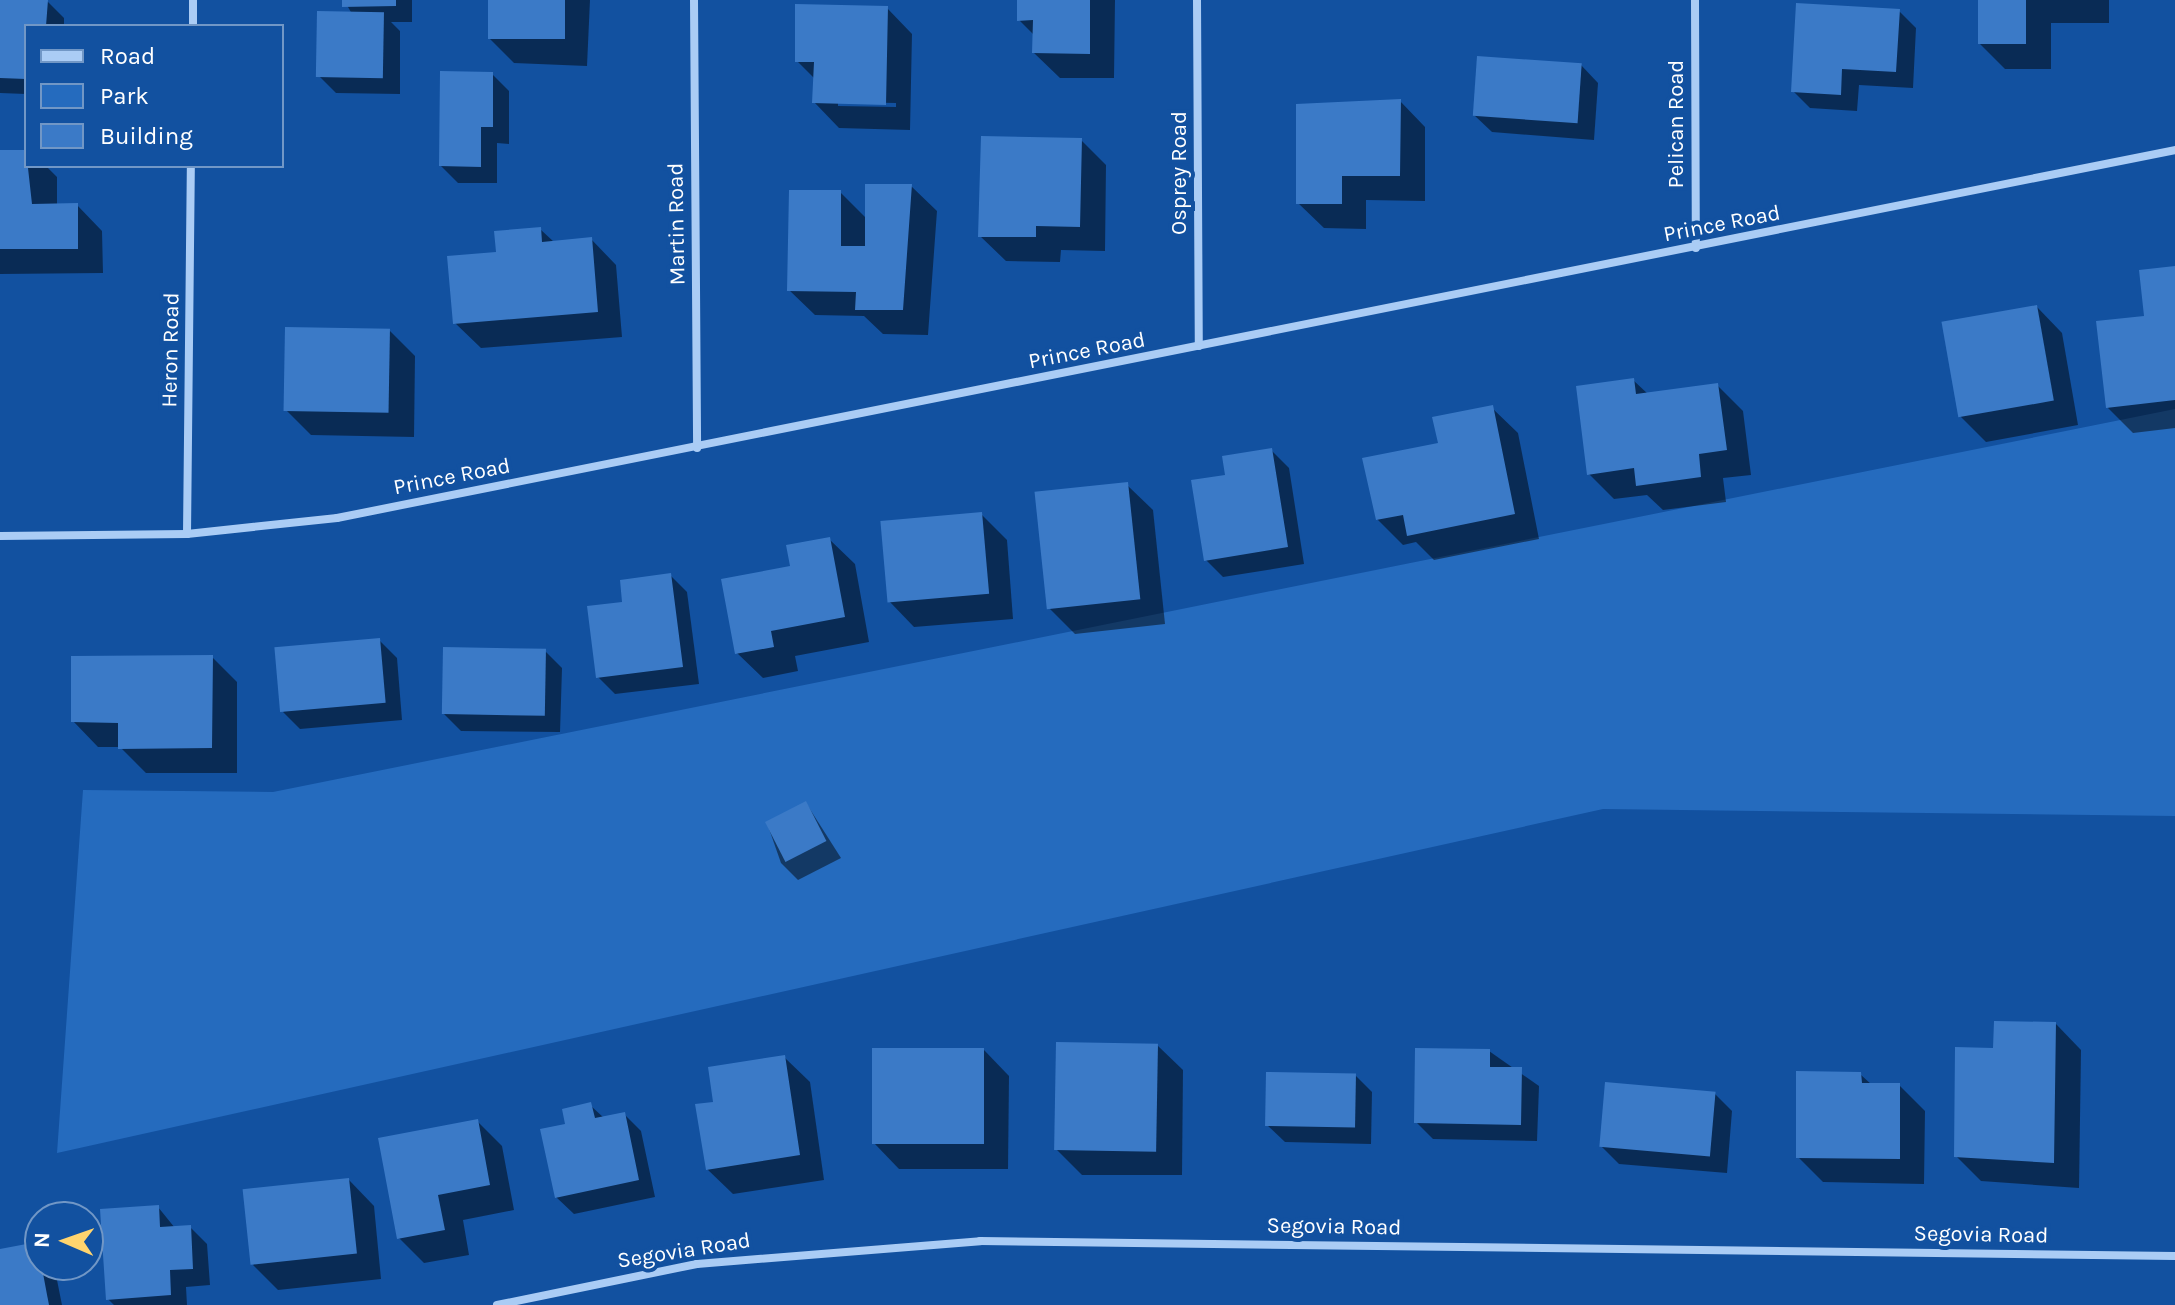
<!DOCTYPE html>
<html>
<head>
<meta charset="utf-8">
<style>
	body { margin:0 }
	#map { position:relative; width:2175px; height:1305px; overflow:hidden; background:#1251a0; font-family:Karla,sans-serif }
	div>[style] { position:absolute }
	.green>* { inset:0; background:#256bbe }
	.shadow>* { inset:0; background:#0007 }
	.building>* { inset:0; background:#3b7ac7; transform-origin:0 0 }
	.street>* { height:8px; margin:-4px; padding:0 4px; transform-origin:4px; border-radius:4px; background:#aaccf5 }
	span { translate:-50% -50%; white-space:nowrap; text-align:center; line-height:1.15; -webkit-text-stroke:8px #1251a0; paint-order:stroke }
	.street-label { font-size:22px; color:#fff }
	.legend { position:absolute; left:24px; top:24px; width:260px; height:144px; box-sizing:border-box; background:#1251a0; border:2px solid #7197c6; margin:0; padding:10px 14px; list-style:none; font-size:24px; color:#fff }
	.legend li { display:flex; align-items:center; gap:16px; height:40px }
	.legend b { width:40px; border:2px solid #7197c6 }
	.north { position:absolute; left:24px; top:1201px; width:80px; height:80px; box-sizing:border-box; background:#1251a0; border:2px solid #7197c6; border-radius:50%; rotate:272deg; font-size:22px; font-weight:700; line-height:32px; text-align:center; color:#fff }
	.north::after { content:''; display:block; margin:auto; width:28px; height:36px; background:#ffd46e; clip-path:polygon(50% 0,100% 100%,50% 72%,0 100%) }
</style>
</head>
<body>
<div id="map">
	<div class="green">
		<div style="clip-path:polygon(2175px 409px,2175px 816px,1603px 809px,57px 1153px,83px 790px,273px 792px)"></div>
	</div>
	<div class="shadow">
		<div style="clip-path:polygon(0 0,47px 1px,64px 18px,64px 26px,26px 26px,26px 94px,0 93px)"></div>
		<div style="clip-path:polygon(344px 0,412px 0,412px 22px,391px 22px,400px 31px,400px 94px,336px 93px,319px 76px,352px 14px)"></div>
		<div style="clip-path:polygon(490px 0,590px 0,587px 66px,514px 63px,489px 38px)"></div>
		<div style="clip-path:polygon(1019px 0,1115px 0,1114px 78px,1060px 78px,1034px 53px,1035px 36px,1019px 20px)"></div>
		<div style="clip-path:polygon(1980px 0,2109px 0,2109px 23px,2051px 23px,2051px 69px,2005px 69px,1980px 44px)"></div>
		<div style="clip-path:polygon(evenodd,887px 8px,912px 34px,910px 130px,839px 128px,814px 102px,815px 79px,797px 61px,887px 8px,838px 102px,896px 103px,896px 107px,838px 106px,838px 102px)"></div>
		<div style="clip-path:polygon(1899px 11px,1916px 28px,1913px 88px,1859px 85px,1857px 111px,1810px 108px,1793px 91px)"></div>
		<div style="clip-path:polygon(1581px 65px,1598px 83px,1594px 140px,1492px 132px,1474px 115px)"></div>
		<div style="clip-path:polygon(492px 74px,509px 91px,509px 144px,497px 143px,497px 183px,458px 183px,441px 166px)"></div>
		<div style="clip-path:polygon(1400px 101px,1425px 127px,1425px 201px,1366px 200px,1366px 229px,1324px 228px,1298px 203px)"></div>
		<div style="clip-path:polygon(1081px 140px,1106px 165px,1105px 251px,1061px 250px,1060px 262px,1006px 261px,980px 236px)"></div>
		<div style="clip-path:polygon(0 152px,26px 166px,46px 166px,57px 177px,57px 206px,77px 205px,102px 231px,103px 273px,0 274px)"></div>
		<div style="clip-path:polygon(911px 186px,937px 211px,928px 335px,883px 334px,864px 316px,815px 315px,789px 290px,840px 192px,867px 219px)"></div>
		<div style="clip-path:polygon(540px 229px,554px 242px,591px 239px,616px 265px,622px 337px,481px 348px,455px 323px,498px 254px)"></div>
		<div style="clip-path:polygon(2175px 268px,2175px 428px,2133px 433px,2108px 408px)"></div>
		<div style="clip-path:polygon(2037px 307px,2062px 333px,2078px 425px,1986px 442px,1960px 416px)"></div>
		<div style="clip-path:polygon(389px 330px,415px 356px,414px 437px,311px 435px,286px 410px)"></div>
		<div style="clip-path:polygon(1633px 380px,1648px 394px,1717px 385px,1743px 411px,1751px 475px,1723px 478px,1726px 502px,1663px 510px,1647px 495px,1614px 499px,1589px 474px)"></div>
		<div style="clip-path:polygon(1492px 408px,1518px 433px,1539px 539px,1434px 560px,1416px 542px,1403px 545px,1377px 519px,1440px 444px)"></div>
		<div style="clip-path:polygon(1272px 451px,1289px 468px,1304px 564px,1223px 577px,1206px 560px,1227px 477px)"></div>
		<div style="clip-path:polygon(1127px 485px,1153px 510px,1165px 624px,1075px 634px,1050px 609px)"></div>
		<div style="clip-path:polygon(981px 514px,1007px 540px,1013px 619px,914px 627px,889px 601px)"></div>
		<div style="clip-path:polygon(829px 539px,855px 564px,869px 642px,795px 656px,798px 671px,763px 678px,737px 653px,793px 568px)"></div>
		<div style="clip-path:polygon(670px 575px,687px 592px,699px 684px,615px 694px,598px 677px,625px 604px)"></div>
		<div style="clip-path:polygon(379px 640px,397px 658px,402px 720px,300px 729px,283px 712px)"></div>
		<div style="clip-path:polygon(545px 651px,562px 668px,560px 732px,461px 731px,444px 714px)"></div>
		<div style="clip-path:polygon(212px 657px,237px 682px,237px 773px,146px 773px,120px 747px,98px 747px,73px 721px)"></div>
		<div style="clip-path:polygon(806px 803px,841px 858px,798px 880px,781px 863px,767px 823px)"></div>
		<div style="clip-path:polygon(2056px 1024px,2081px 1050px,2079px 1188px,1981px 1181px,1956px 1156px,1995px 1050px)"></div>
		<div style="clip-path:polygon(1157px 1045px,1183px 1070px,1182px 1175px,1082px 1175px,1057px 1150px)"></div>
		<div style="clip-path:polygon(984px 1050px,1009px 1076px,1008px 1169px,899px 1169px,874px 1143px)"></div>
		<div style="clip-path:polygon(1489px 1051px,1539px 1086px,1537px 1141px,1433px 1139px,1416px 1122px)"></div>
		<div style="clip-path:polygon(784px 1057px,810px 1082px,824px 1180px,733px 1194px,707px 1169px,715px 1104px)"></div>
		<div style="clip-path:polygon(1860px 1074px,1872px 1085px,1899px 1085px,1925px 1111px,1924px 1184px,1823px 1182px,1798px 1157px)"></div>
		<div style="clip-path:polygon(1355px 1075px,1372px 1092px,1371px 1144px,1285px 1142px,1267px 1125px)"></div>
		<div style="clip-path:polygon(1715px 1094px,1732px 1111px,1727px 1173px,1619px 1164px,1602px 1147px)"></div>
		<div style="clip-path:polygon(590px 1105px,604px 1118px,624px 1114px,641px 1131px,655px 1197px,574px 1214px,556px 1197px,567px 1126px)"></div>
		<div style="clip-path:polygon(477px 1121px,502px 1146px,514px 1210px,463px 1220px,469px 1255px,424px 1263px,399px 1238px)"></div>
		<div style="clip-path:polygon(349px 1180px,374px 1206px,381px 1279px,278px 1290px,253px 1265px)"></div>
		<div style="clip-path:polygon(158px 1207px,175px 1228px,190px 1227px,207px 1244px,210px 1285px,186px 1287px,187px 1305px,114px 1305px,108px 1299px)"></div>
		<div style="clip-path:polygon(36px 1244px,40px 1265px,54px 1265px,62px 1305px,0 1305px,0 1251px)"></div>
	</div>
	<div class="building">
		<div style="clip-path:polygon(0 0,48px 0,46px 26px,26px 26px,26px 79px,0 78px)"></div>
		<div style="clip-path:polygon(342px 0,396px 0,396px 6px,342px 7px)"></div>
		<div style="left:488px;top:0;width:77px;height:39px"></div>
		<div style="clip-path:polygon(1017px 0,1090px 0,1090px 54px,1032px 53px,1033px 20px,1017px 21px)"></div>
		<div style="left:1978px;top:0;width:48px;height:44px"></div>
		<div style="clip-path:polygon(1796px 3px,1900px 9px,1896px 72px,1842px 69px,1841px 95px,1791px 92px)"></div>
		<div style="clip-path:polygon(795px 4px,888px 6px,886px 105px,812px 103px,814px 62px,795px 62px)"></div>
		<div style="left:317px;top:11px;width:67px;height:66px;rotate:1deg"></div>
		<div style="left:1477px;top:56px;width:105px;height:60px;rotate:4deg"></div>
		<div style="clip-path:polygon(440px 71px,493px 72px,493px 127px,481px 127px,481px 167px,439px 166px)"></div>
		<div style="clip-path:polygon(1401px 99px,1400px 176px,1342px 176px,1342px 204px,1296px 204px,1296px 104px)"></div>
		<div style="clip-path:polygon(981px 136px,1082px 138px,1080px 227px,1036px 226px,1036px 237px,978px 237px)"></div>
		<div style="clip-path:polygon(0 150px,26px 150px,32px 204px,78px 203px,78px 249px,0 249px)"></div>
		<div style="clip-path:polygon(865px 184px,912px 184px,903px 310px,855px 310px,856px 292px,787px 291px,789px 190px,841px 190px,841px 246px,865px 246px)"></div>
		<div style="clip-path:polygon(541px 227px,542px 242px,592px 237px,598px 312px,453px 324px,447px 256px,496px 252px,494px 231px)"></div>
		<div style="clip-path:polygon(2175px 266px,2175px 400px,2106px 408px,2096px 321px,2144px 316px,2139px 270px)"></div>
		<div style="left:2037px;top:305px;width:97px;height:97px;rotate:80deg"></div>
		<div style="left:285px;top:327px;width:105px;height:84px;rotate:1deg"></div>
		<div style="clip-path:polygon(1634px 378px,1636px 394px,1718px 383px,1727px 450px,1699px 454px,1701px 477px,1636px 486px,1634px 468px,1587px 475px,1576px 386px)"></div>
		<div style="clip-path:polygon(1493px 405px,1515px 514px,1407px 536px,1403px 515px,1376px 520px,1362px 458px,1438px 443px,1432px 417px)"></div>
		<div style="clip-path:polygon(1272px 448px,1288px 547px,1204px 561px,1191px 480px,1225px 475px,1222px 456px)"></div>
		<div style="left:1128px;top:482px;width:118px;height:94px;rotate:84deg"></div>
		<div style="left:982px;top:512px;width:82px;height:102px;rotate:85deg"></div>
		<div style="clip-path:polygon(830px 537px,845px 617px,771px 631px,774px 647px,735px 654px,721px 579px,790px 566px,786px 545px)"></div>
		<div style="clip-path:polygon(671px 573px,683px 667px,596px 678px,587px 606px,622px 602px,620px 580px)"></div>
		<div style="left:380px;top:638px;width:65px;height:106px;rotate:85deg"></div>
		<div style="left:443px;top:647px;width:103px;height:67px;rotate:1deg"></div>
		<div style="clip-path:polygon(213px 655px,212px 748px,118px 749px,118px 723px,71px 722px,71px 656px)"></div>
		<div style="left:806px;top:801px;width:45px;height:46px;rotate:63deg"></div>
		<div style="clip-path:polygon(1994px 1021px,2056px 1022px,2054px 1163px,1954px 1157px,1955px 1047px,1993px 1048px)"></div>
		<div style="left:1056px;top:1042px;width:102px;height:108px;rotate:1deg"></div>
		<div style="left:872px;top:1048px;width:112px;height:96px"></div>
		<div style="clip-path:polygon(1415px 1048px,1490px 1049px,1490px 1067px,1522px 1067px,1521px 1125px,1414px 1123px)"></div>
		<div style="clip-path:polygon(785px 1055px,800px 1155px,706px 1170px,695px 1104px,713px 1102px,708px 1067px)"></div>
		<div style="clip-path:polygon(1796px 1071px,1861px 1072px,1862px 1083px,1900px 1083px,1900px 1159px,1796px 1158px)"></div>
		<div style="left:1266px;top:1072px;width:90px;height:54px;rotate:1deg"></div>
		<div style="left:1605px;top:1082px;width:111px;height:65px;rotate:5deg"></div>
		<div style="clip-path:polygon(591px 1102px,595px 1118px,625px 1112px,639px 1180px,555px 1198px,540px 1129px,565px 1124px,562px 1109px)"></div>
		<div style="clip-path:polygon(478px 1119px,490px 1185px,438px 1195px,445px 1230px,397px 1239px,378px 1138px)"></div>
		<div style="left:349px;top:1178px;width:76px;height:107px;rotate:84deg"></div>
		<div style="clip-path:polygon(159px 1205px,160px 1227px,191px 1225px,193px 1269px,170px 1270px,171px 1295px,106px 1300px,100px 1209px)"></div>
		<div style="clip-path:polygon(37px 1242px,49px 1305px,0 1305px,0 1249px)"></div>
	</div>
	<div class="street">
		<div style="left:694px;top:0;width:448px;rotate:89.6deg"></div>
		<div style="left:1197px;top:0;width:346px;rotate:89.7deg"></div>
		<div style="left:1695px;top:0;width:248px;rotate:89.8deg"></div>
		<div style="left:193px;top:26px;width:26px;rotate:-90deg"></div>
		<div style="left:187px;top:534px;width:368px;rotate:-89.4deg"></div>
		<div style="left:0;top:536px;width:187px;rotate:-0.6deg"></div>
		<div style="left:187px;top:534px;width:151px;rotate:-6.1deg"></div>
		<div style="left:337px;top:518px;width:1874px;rotate:-11.32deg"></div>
		<div style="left:497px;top:1305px;width:204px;rotate:-11.6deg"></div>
		<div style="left:697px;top:1264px;width:284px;rotate:-4.6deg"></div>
		<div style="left:980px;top:1241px;width:1195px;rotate:0.72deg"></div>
	</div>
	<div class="street-label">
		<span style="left:1677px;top:124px;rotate:-90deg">Pelican Road</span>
		<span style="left:1180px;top:173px;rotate:-90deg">Osprey Road</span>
		<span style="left:677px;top:224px;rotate:-91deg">Martin Road</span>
		<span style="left:1722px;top:224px;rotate:-11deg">Prince Road</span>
		<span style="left:171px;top:350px;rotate:-89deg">Heron Road</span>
		<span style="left:1087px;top:351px;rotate:-11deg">Prince Road</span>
		<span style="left:452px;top:477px;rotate:-11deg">Prince Road</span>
		<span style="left:1334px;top:1227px;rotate:1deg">Segovia Road</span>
		<span style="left:1981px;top:1235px;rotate:1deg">Segovia Road</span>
		<span style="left:684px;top:1251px;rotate:-9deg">Segovia Road</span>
	</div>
	<ul class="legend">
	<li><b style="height:10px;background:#aaccf5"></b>Road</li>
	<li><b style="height:22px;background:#256bbe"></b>Park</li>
	<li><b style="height:22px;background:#3b7ac7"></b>Building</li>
	</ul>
	<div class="north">N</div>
</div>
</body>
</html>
